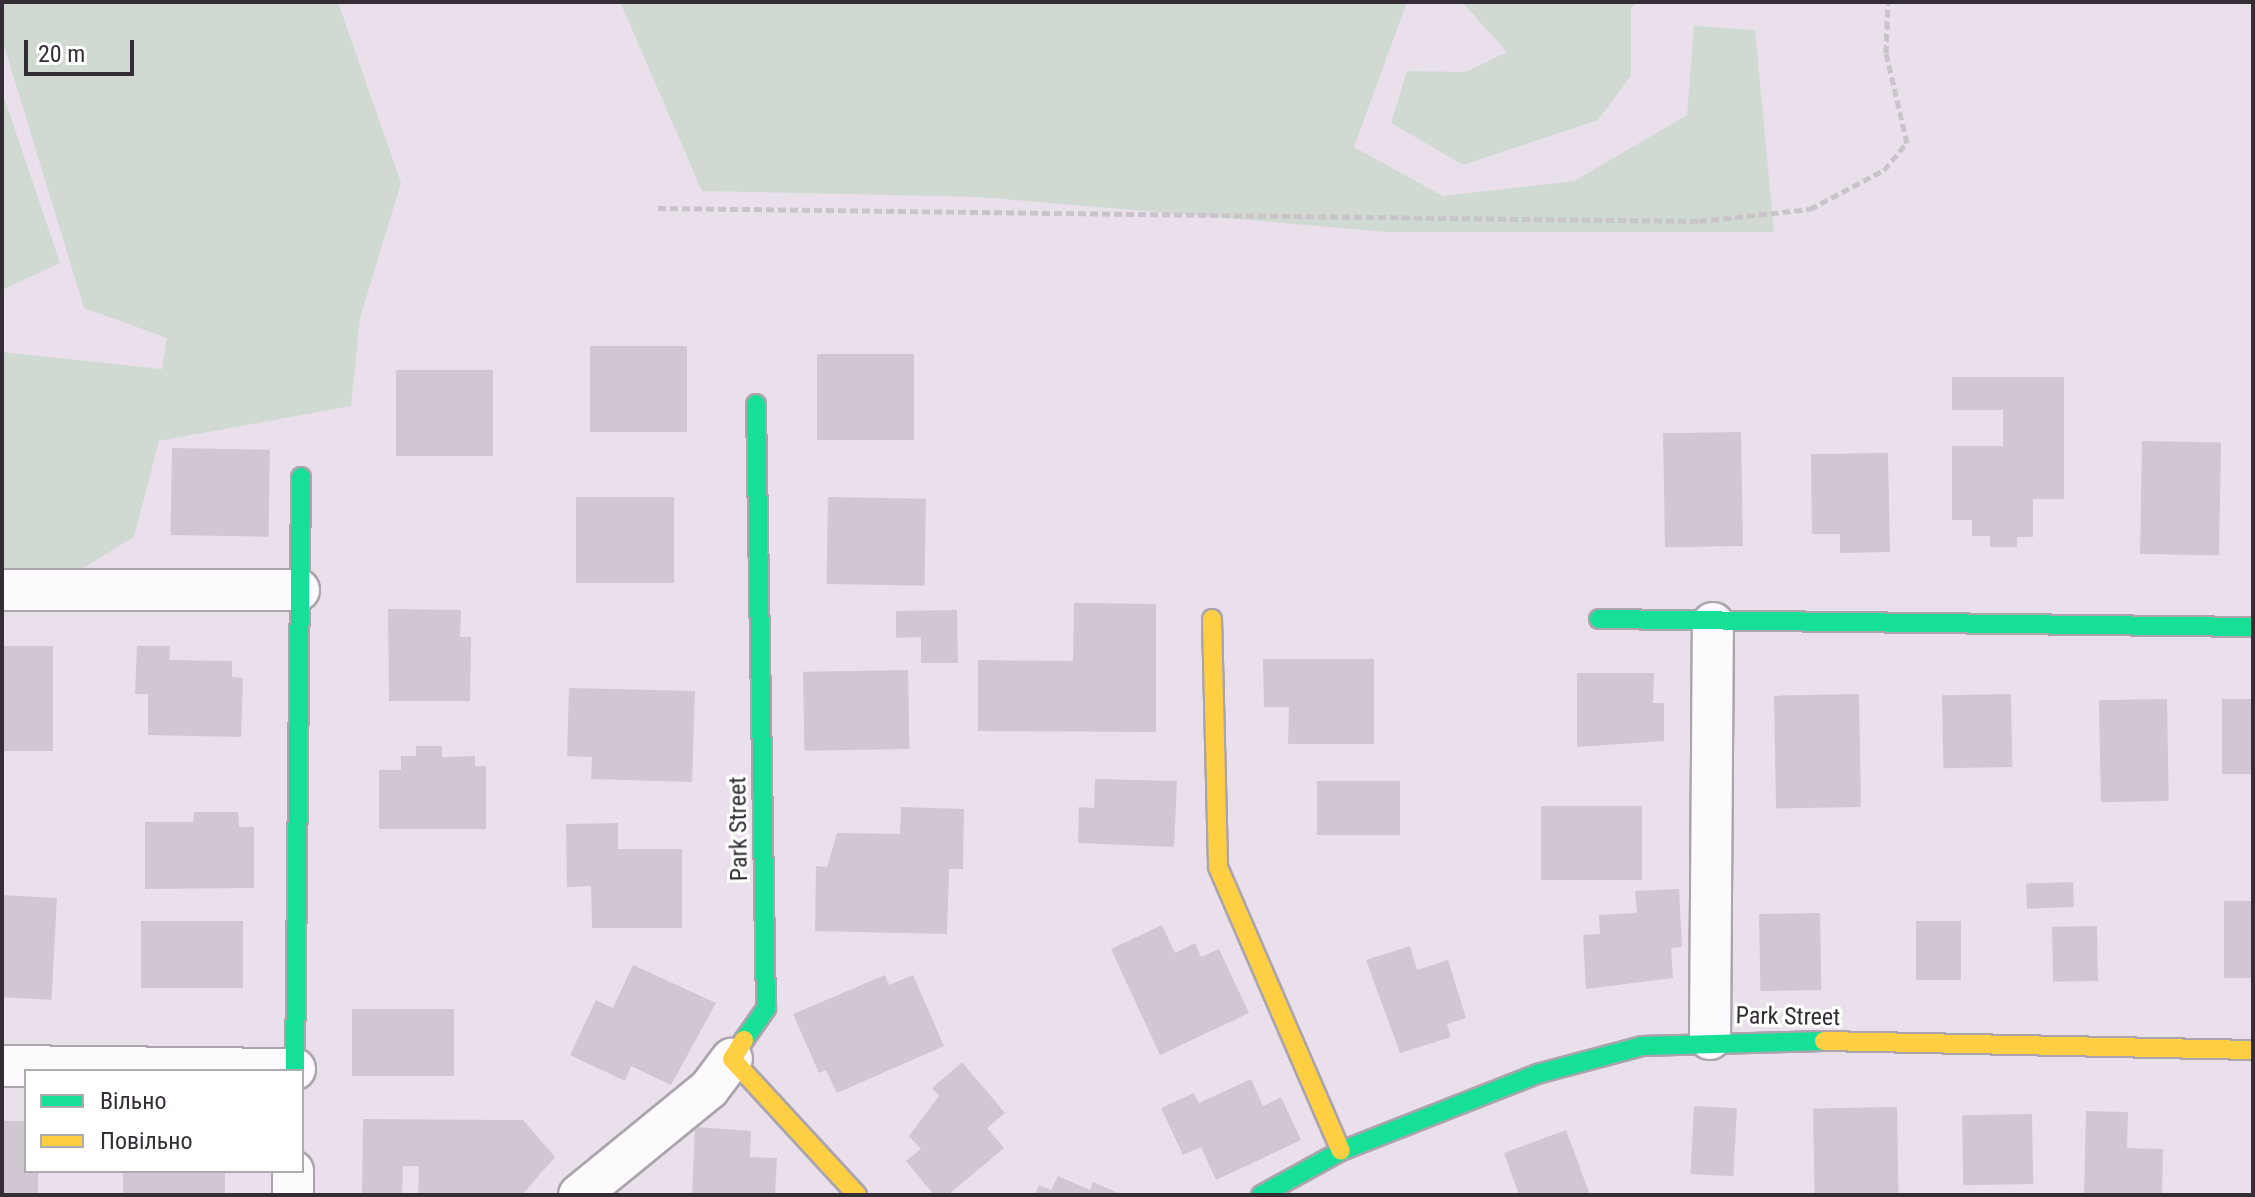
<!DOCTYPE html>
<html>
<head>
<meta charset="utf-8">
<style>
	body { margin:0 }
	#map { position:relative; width:2255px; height:1197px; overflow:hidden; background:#eae0ec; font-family:"Roboto Condensed",sans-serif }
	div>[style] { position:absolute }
	.green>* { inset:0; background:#d0dad3 }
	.building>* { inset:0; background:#d0c7d2; transform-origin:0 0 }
	.path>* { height:5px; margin-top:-2.5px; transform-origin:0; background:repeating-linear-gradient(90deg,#c8c4c9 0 8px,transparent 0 12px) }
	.roads { filter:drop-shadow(2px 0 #aba4ad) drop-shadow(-2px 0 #aba4ad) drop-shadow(0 2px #aba4ad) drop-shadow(0 -2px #aba4ad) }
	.street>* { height:40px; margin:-20px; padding:0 20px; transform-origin:20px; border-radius:20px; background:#fcfafc }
	.fast>* { height:18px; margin:-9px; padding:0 9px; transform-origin:9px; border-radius:9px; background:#16e098 }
	.slow>* { height:18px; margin:-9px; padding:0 9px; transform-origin:9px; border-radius:9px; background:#ffcf43 }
	span { translate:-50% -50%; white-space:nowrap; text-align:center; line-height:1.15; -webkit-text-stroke:6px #fff; paint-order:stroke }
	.street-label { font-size:24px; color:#342d36 }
	.frame { position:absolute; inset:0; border:4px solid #342d36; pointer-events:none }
	.legend { position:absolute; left:24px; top:1069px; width:280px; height:104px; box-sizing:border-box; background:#fff; border:2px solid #aeabaf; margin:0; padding:10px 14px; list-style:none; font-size:24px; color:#342d36 }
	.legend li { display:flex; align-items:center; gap:16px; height:40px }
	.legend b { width:40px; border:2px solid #aeabaf }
	.scale { position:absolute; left:24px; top:40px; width:110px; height:36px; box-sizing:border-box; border:4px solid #342d36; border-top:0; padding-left:10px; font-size:24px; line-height:28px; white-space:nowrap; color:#342d36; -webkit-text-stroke:6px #fff; paint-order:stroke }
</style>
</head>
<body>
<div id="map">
	<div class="green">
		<div style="clip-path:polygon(2px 2px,338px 2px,401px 183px,360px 318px,351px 406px,159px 441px,134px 537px,83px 568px,13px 574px,2px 566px,2px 352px,162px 369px,167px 338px,84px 308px,2px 39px)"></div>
		<div style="clip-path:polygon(620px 2px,1407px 2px,1354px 147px,1443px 196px,1574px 181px,1687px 115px,1694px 26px,1755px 30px,1774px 232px,1387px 232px,980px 197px,702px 191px)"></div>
		<div style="clip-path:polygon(1462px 2px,1638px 2px,1631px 8px,1631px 76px,1598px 120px,1463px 165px,1391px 123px,1407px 71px,1466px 72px,1507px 52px)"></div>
		<div style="clip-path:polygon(2px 91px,60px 263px,2px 290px)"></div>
	</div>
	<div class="building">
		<div style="left:590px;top:346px;width:97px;height:86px"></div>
		<div style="left:817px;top:354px;width:97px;height:86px"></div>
		<div style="left:396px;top:370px;width:97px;height:86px"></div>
		<div style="clip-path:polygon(1952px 377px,2064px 377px,2064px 499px,2033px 499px,2033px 537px,2017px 537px,2017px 547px,1990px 547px,1990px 536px,1972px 536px,1972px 520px,1952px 520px,1952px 446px,2003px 446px,2003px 410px,1952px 410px)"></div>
		<div style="left:1741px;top:432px;width:114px;height:78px;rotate:89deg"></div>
		<div style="left:2142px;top:441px;width:79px;height:113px;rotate:1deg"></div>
		<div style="left:172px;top:448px;width:98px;height:87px;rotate:1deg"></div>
		<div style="clip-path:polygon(1888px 453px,1890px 552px,1840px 553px,1840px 534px,1812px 534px,1811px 454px)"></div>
		<div style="left:576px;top:497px;width:98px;height:86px"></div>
		<div style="left:828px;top:497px;width:98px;height:87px;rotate:1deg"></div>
		<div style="clip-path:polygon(1074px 603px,1156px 604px,1156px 732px,978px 731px,978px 660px,1073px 661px)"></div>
		<div style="clip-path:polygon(388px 609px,461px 610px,460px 637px,471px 637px,470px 701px,389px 701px)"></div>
		<div style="clip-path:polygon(957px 610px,958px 663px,921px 663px,921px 637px,896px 638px,896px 611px)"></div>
		<div style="left:2px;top:646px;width:51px;height:105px"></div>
		<div style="clip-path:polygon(137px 646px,170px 646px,169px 660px,232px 661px,232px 677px,243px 678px,241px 737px,148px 735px,148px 694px,135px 694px)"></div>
		<div style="clip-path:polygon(1263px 659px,1374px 659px,1374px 744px,1288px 744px,1289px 707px,1264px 707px)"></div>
		<div style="left:908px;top:670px;width:79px;height:105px;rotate:89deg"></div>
		<div style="clip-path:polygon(1577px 673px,1654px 673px,1653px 703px,1664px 703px,1664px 741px,1577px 747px)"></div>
		<div style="clip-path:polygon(569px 688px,695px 691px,692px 782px,591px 779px,592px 757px,567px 756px)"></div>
		<div style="left:1859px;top:694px;width:113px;height:85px;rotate:89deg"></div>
		<div style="left:2011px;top:694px;width:73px;height:69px;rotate:89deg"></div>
		<div style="left:2167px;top:699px;width:102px;height:68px;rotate:89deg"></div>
		<div style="left:2253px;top:699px;width:75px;height:31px;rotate:90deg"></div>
		<div style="clip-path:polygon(416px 746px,442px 746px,442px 757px,475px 756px,475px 766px,486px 766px,486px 829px,379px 829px,379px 770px,401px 770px,401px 756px,416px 756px)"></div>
		<div style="clip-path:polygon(1095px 779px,1177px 781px,1174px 847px,1078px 843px,1079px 807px,1094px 808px)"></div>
		<div style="left:1317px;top:781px;width:83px;height:54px"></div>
		<div style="left:1541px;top:806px;width:101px;height:74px"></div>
		<div style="clip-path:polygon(901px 807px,964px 809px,963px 869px,949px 869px,947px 934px,815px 931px,816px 866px,827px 867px,837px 833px,900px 834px)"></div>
		<div style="clip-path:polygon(194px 812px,238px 812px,239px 827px,254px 827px,254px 888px,145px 889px,145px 822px,193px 822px)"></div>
		<div style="clip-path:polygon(618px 823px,618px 849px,682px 849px,682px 928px,592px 928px,591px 886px,567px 887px,566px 824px)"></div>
		<div style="left:2073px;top:882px;width:25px;height:47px;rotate:88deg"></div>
		<div style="clip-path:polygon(1679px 889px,1682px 947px,1671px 948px,1673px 978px,1586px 989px,1583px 935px,1600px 934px,1599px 915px,1637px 913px,1635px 891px)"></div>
		<div style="left:2px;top:895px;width:55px;height:102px;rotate:3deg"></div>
		<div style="left:2224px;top:901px;width:29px;height:77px"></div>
		<div style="left:1820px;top:913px;width:77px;height:61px;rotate:89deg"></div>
		<div style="left:243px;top:921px;width:67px;height:102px;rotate:90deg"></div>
		<div style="left:1916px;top:921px;width:45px;height:59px"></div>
		<div style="clip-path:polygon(1162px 925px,1175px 953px,1195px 943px,1201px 957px,1219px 949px,1249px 1013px,1160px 1055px,1111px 949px)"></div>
		<div style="left:2097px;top:926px;width:55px;height:45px;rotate:89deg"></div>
		<div style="clip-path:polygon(1410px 946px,1417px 970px,1448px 960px,1466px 1018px,1447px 1024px,1451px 1037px,1400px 1053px,1366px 960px)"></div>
		<div style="clip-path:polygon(633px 965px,716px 1003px,671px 1085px,631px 1066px,625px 1081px,570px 1055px,596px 1000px,613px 1008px)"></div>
		<div style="clip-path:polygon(885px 975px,889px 985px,913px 975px,944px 1046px,837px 1093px,826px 1070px,819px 1073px,793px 1014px)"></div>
		<div style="left:454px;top:1009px;width:67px;height:102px;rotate:90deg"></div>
		<div style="clip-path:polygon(962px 1062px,1005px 1113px,987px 1128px,1004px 1148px,948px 1195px,934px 1195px,906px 1161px,921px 1149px,909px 1136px,939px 1096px,932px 1088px)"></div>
		<div style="clip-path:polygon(1251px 1079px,1263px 1106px,1281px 1097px,1301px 1140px,1216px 1180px,1201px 1147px,1183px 1155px,1161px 1108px,1194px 1093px,1199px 1103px)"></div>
		<div style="left:1694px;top:1106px;width:43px;height:68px;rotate:3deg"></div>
		<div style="left:1897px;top:1107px;width:88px;height:84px;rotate:89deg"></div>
		<div style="clip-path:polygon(2086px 1111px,2128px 1112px,2127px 1148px,2163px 1149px,2162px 1195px,2084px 1195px)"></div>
		<div style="left:2032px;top:1114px;width:70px;height:70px;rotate:89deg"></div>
		<div style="clip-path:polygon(363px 1119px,523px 1120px,555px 1157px,522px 1195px,418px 1195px,419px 1166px,403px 1166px,402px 1195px,362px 1195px)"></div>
		<div style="clip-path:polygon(2px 1121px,26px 1121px,26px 1171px,38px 1171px,38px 1195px,2px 1195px)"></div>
		<div style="clip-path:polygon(695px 1127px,751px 1131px,750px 1157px,777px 1158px,775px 1195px,692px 1195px)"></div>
		<div style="clip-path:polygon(1566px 1130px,1590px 1195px,1519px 1195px,1504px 1153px)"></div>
		<div style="left:123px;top:1171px;width:102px;height:24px"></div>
		<div style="clip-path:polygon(1058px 1176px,1090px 1190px,1093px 1182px,1123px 1195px,1035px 1195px,1039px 1185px,1051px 1190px)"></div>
	</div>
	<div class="path">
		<div style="left:658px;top:208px;width:1041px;rotate:0.72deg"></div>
		<div style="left:1699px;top:221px;width:112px;rotate:-6.2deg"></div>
		<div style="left:1810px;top:209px;width:84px;rotate:-27.8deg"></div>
		<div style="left:1884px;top:170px;width:35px;rotate:-50deg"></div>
		<div style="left:1907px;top:143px;width:92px;rotate:-103.1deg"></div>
		<div style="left:1886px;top:53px;width:51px;rotate:-87.8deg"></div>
	</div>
	<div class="roads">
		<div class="street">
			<div style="left:2px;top:590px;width:297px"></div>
			<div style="left:1710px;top:1039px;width:416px;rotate:-89.6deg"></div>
			<div style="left:2px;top:1066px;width:293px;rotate:0.6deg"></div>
			<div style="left:293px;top:1195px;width:24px;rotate:-90deg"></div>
			<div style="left:579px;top:1195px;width:168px;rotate:-39.2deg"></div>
			<div style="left:709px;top:1089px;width:38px;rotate:-53deg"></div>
		</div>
		<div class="fast">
			<div style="left:1599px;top:619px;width:654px;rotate:0.7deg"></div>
			<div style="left:744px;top:1040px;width:39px;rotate:-55deg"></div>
			<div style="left:766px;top:1008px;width:604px;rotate:-90.95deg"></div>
			<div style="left:295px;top:1071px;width:594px;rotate:-89.42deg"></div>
			<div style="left:1261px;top:1195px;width:91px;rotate:-28.8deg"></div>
			<div style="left:1341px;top:1151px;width:211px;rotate:-21.4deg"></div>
			<div style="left:1537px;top:1074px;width:109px;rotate:-14.9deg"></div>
			<div style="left:1642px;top:1046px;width:182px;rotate:-1.6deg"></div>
		</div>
		<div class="slow">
			<div style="left:1212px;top:619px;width:248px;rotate:88.6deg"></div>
			<div style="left:1218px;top:867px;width:309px;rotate:66.6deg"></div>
			<div style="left:744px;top:1040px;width:22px;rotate:122deg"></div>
			<div style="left:732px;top:1059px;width:185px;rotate:47.4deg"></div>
			<div style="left:1824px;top:1041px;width:429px;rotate:1.2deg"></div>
		</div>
	</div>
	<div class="street-label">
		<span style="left:739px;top:829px;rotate:-91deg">Park Street</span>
		<span style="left:1788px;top:1017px;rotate:1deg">Park Street</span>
	</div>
	<div class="frame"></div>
	<ul class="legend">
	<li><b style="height:10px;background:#16e098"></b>Вільно</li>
	<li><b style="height:10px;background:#ffcf43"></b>Повільно</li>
	</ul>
	<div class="scale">20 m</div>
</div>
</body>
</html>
